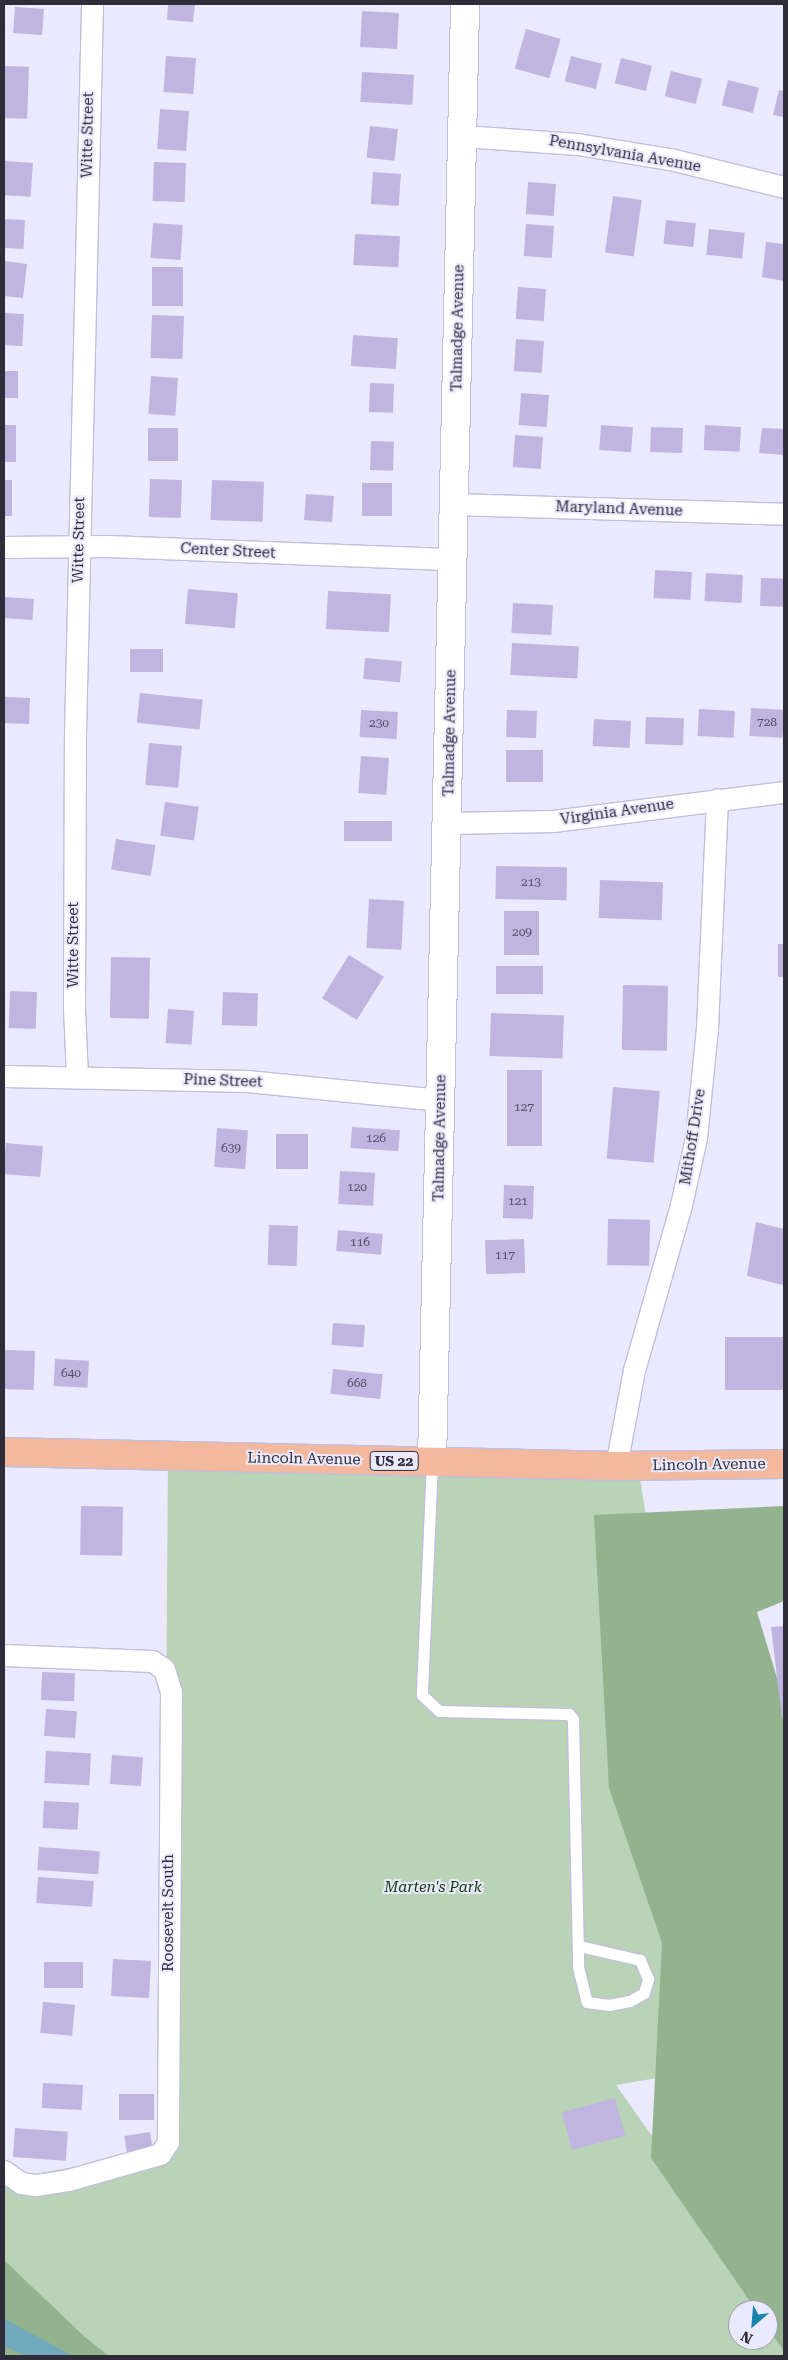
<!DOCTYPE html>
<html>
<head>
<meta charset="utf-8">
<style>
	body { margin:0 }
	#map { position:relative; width:788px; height:2360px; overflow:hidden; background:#ebe9fe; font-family:"Roboto Serif",serif }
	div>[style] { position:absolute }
	.green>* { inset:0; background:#b9d3b6 }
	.forest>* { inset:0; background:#92b38e }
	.water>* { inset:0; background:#73a9bc }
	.building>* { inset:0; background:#c0b4e1; transform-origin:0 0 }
	.roads { filter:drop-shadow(1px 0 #c1bedf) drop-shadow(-1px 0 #c1bedf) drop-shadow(0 1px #c1bedf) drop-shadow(0 -1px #c1bedf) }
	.service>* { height:11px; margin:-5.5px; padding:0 5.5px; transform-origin:5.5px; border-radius:5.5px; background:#fff }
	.minor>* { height:21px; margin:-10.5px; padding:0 10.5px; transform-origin:10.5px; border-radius:10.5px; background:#fff }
	.tertiary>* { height:28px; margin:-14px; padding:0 14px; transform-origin:14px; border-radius:14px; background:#fff }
	.primary>* { height:28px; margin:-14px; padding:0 14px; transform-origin:14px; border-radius:14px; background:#f3b99e }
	span { translate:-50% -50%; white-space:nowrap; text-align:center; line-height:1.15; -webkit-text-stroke:4px #ebe9fe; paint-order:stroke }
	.number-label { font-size:12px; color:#534f64 }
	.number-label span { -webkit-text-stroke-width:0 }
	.shield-label span { padding:1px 4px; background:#ebe9fe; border:1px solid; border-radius:4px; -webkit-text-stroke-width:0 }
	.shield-label { font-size:14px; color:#2f2d3a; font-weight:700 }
	.street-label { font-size:15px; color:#2f2d3a }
	.park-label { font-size:15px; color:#0c3b07; font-style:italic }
	.frame { position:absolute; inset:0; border:5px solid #2f2d3a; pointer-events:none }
	.north { position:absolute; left:728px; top:2300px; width:50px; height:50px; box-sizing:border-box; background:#ebe9fe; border:1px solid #a09eb0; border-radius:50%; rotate:207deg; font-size:14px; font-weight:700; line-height:20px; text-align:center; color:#2f2d3a }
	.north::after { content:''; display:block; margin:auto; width:18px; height:22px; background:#1684ac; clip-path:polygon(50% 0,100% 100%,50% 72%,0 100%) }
</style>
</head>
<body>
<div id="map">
	<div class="green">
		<div style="clip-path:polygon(evenodd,168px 1456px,638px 1466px,733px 2065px,616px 2085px,784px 2323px,784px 2356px,11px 2356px,4px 2349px,4px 2180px,163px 2150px,168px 1456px,738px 2310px,768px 2310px,768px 2340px,738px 2340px,738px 2310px)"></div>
	</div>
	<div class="forest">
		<div style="clip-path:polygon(784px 1506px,784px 1601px,757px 1612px,784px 1701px,784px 2351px,768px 2328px,768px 2310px,756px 2310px,651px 2158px,662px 1943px,609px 1788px,594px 1515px)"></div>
		<div style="clip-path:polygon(4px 2260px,86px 2338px,109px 2356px,4px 2356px)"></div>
	</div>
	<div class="water">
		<div style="clip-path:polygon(4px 2319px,27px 2331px,73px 2356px,26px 2356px,4px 2346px)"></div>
	</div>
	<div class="building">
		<div style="clip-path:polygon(168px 4px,195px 4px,193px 22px,167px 20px)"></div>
		<div style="left:15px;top:7px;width:29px;height:26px;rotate:4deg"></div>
		<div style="left:362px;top:11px;width:37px;height:36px;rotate:3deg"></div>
		<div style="left:526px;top:29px;width:36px;height:41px;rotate:16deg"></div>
		<div style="left:166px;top:56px;width:30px;height:36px;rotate:4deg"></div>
		<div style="left:571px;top:56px;width:32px;height:26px;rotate:14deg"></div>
		<div style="left:621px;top:58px;width:32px;height:26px;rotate:14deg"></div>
		<div style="left:4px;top:66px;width:25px;height:52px;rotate:2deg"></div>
		<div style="left:671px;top:71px;width:32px;height:26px;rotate:14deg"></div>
		<div style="left:362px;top:72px;width:52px;height:30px;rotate:3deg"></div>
		<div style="left:728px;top:80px;width:32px;height:26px;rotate:14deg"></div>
		<div style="clip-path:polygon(779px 90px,784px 91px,784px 117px,773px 115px)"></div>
		<div style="left:160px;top:109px;width:29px;height:40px;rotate:4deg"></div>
		<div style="left:370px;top:126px;width:28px;height:32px;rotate:6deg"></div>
		<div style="left:5px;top:161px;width:28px;height:34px;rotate:4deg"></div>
		<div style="left:154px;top:162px;width:32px;height:39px;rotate:2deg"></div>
		<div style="left:373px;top:172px;width:28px;height:32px;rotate:4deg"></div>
		<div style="left:528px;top:182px;width:28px;height:32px;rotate:4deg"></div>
		<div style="left:613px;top:196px;width:29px;height:57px;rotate:8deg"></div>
		<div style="left:4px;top:219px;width:21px;height:29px;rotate:3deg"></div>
		<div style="left:666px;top:220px;width:30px;height:24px;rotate:6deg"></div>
		<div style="left:153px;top:223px;width:30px;height:35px;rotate:4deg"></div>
		<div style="left:526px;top:224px;width:28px;height:32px;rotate:4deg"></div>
		<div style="left:709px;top:229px;width:36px;height:26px;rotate:6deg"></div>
		<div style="left:355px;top:234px;width:45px;height:31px;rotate:3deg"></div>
		<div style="clip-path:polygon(766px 242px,784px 244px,784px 281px,762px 277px)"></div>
		<div style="clip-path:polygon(4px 261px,27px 264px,23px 298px,4px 296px)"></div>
		<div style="left:152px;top:267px;width:31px;height:39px"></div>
		<div style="left:518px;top:287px;width:28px;height:32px;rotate:4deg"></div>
		<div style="left:4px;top:313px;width:20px;height:32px;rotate:3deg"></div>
		<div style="left:152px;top:315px;width:32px;height:43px;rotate:2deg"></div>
		<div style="left:353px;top:335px;width:45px;height:31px;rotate:4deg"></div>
		<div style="left:516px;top:339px;width:28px;height:32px;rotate:4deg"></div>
		<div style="left:4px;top:371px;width:14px;height:27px"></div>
		<div style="left:151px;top:376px;width:27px;height:38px;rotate:4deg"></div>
		<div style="left:370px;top:383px;width:24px;height:29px;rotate:2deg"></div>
		<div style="left:521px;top:393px;width:28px;height:32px;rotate:4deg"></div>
		<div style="left:4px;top:425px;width:12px;height:37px"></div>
		<div style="left:601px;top:425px;width:32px;height:25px;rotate:4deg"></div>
		<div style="left:705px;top:425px;width:36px;height:25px;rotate:3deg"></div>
		<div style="left:651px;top:427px;width:32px;height:25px;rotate:2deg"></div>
		<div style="left:148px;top:428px;width:30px;height:33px"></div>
		<div style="clip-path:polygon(762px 428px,784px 429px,784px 455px,759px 453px)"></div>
		<div style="left:515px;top:435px;width:28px;height:32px;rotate:4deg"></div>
		<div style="left:371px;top:441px;width:23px;height:29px;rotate:2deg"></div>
		<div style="left:150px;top:479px;width:32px;height:38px;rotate:2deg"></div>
		<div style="left:4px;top:480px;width:8px;height:36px"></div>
		<div style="left:212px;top:480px;width:52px;height:40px;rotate:2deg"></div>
		<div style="left:362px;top:483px;width:30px;height:33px"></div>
		<div style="left:306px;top:494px;width:28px;height:26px;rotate:4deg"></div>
		<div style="left:655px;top:570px;width:37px;height:28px;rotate:3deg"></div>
		<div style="left:706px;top:573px;width:37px;height:28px;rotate:3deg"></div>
		<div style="left:761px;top:578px;width:23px;height:28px;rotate:2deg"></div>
		<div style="left:188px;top:589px;width:50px;height:35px;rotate:5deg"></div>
		<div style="left:328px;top:591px;width:63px;height:38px;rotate:3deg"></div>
		<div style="left:4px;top:597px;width:30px;height:21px;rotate:4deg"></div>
		<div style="left:513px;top:603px;width:40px;height:30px;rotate:3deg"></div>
		<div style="left:512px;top:643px;width:67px;height:32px;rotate:3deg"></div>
		<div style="left:130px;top:649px;width:33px;height:23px"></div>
		<div style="left:365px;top:658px;width:37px;height:21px;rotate:5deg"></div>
		<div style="left:140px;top:693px;width:63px;height:30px;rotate:6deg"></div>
		<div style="left:4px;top:697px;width:26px;height:26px;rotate:2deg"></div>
		<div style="left:751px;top:708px;width:33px;height:28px;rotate:3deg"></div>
		<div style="left:699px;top:709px;width:36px;height:27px;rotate:3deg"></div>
		<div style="left:361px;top:710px;width:37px;height:27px;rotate:3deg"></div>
		<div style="left:507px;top:710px;width:30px;height:27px;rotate:2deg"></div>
		<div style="left:646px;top:717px;width:38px;height:27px;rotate:2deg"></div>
		<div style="left:594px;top:719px;width:37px;height:27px;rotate:3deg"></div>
		<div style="left:149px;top:743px;width:33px;height:42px;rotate:5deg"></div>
		<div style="left:506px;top:750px;width:37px;height:32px"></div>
		<div style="left:361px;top:756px;width:28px;height:37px;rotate:4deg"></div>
		<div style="left:165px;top:802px;width:34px;height:34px;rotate:8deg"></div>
		<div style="left:344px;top:821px;width:48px;height:20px"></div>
		<div style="left:116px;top:839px;width:40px;height:31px;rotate:9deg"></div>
		<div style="left:496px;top:866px;width:71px;height:33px;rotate:1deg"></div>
		<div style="left:600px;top:880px;width:63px;height:38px;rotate:2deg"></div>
		<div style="left:369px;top:899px;width:35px;height:49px;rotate:3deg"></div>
		<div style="left:504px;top:911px;width:35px;height:44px"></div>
		<div style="left:778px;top:944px;width:6px;height:33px"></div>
		<div style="left:349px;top:955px;width:41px;height:51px;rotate:32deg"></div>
		<div style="left:111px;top:957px;width:39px;height:61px;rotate:1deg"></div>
		<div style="left:496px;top:966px;width:47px;height:28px"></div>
		<div style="left:623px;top:985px;width:45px;height:65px;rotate:1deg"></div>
		<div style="left:10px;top:991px;width:27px;height:37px;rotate:2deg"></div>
		<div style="left:223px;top:992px;width:35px;height:33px;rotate:2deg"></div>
		<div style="left:168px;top:1009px;width:26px;height:34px;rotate:4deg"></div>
		<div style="left:491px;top:1013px;width:73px;height:43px;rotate:2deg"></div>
		<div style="left:507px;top:1070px;width:35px;height:76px"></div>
		<div style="left:613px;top:1087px;width:47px;height:72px;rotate:5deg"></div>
		<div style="left:352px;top:1127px;width:48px;height:21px;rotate:4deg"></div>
		<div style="left:217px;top:1128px;width:31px;height:39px;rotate:4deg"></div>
		<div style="left:276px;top:1134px;width:32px;height:35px"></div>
		<div style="left:6px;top:1143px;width:37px;height:31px;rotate:5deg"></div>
		<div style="left:340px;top:1171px;width:35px;height:33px;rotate:3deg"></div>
		<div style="left:504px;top:1185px;width:30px;height:33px;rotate:2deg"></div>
		<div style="left:608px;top:1219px;width:42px;height:46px;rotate:1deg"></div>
		<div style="clip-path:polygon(756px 1222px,784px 1229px,783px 1285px,747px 1276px)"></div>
		<div style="left:269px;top:1225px;width:29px;height:40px;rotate:2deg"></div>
		<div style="left:338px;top:1230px;width:45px;height:21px;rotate:5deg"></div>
		<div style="left:524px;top:1239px;width:34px;height:39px;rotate:88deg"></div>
		<div style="left:333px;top:1323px;width:32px;height:22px;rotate:4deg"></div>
		<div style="left:784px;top:1337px;width:53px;height:59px;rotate:90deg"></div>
		<div style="left:5px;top:1350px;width:30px;height:39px;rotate:2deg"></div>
		<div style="left:55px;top:1359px;width:34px;height:27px;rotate:3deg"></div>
		<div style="left:333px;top:1369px;width:50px;height:25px;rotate:6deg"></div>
		<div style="left:81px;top:1506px;width:42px;height:49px;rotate:1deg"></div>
		<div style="clip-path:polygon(784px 1626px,784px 1718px,782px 1718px,771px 1627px)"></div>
		<div style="left:42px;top:1672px;width:33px;height:28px;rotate:2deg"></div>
		<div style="left:46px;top:1709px;width:31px;height:27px;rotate:4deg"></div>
		<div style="left:46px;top:1751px;width:45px;height:32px;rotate:3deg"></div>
		<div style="left:112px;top:1755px;width:31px;height:29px;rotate:4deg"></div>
		<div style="left:44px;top:1801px;width:35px;height:27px;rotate:3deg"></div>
		<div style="left:39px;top:1847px;width:61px;height:23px;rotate:4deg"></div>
		<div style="left:38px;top:1877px;width:56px;height:26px;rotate:4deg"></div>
		<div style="left:113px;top:1959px;width:38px;height:37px;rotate:3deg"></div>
		<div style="left:44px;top:1962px;width:39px;height:26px"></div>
		<div style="left:43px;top:2002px;width:32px;height:31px;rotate:5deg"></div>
		<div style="left:43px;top:2083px;width:40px;height:25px;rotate:3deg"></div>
		<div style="left:119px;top:2094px;width:35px;height:26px"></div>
		<div style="left:615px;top:2098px;width:39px;height:55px;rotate:75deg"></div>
		<div style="left:15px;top:2128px;width:53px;height:29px;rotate:4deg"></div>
		<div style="left:150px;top:2132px;width:18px;height:26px;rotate:81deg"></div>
	</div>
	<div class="roads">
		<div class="service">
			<div style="left:432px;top:1462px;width:233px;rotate:92.5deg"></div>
			<div style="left:422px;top:1695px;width:23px;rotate:43deg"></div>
			<div style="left:439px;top:1711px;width:130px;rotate:1.3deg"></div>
			<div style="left:569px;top:1714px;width:6px;rotate:51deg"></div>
			<div style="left:573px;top:1719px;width:248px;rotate:88.8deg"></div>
			<div style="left:578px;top:1967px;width:36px;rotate:76deg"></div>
			<div style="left:587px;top:2002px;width:22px;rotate:8deg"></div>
			<div style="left:609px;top:2005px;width:21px;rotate:-11deg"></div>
			<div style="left:630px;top:2001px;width:16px;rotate:-30deg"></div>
			<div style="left:644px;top:1993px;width:15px;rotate:-74deg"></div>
			<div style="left:648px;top:1979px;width:21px;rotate:-113deg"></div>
			<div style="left:640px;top:1960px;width:63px;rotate:-167.1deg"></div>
		</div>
		<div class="minor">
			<div style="left:463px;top:136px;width:114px;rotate:4deg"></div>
			<div style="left:577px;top:144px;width:94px;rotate:9.2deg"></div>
			<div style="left:670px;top:159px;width:117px;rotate:13.8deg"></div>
			<div style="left:454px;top:504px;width:330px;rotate:1.7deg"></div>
			<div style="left:4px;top:547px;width:104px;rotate:-0.6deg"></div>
			<div style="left:108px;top:546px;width:345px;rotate:2.2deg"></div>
			<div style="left:448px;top:823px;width:105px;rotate:-1.1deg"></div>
			<div style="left:553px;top:821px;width:233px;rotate:-7.2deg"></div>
			<div style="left:4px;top:1076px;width:243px;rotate:1.2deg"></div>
			<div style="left:247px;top:1081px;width:194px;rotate:5.6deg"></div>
			<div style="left:77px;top:1077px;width:68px;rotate:-92.5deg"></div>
			<div style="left:74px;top:1009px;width:276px;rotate:-89.8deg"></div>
			<div style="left:75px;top:733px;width:729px;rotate:-88.66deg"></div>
			<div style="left:616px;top:1466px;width:98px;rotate:-79.4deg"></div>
			<div style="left:634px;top:1370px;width:172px;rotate:-74.1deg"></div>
			<div style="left:681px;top:1205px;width:69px;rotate:-77.4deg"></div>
			<div style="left:696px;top:1138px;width:111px;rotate:-84.3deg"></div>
			<div style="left:707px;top:1028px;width:229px;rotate:-87.5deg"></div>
			<div style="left:4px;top:1655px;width:148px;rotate:2.3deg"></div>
			<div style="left:152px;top:1661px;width:14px;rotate:34deg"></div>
			<div style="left:164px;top:1669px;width:24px;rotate:73deg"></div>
			<div style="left:171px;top:1692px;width:450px;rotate:90.4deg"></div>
			<div style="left:168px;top:2142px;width:14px;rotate:124deg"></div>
			<div style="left:160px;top:2154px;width:96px;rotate:164.2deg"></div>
			<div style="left:68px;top:2180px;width:33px;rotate:171deg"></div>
			<div style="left:35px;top:2185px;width:14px;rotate:-172deg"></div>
			<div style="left:21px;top:2183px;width:21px;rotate:-145deg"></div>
		</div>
		<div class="tertiary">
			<div style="left:432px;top:1462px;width:1458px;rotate:-88.7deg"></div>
		</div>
		<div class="primary">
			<div style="left:4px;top:1452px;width:612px;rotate:1.31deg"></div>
			<div style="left:616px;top:1466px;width:168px;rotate:-0.7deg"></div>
		</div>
	</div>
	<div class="number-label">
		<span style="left:767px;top:723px">728</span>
		<span style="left:379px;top:724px">230</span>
		<span style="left:531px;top:883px">213</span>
		<span style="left:522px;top:933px">209</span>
		<span style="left:524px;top:1108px">127</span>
		<span style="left:376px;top:1139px">126</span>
		<span style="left:231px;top:1149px">639</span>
		<span style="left:357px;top:1188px">120</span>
		<span style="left:518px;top:1202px">121</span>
		<span style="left:360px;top:1243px">116</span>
		<span style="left:505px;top:1256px">117</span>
		<span style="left:71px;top:1374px">640</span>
		<span style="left:357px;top:1384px">668</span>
	</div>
	<div class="shield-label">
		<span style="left:394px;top:1461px">US 22</span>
	</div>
	<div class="street-label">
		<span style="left:88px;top:135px;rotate:-89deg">Witte Street</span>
		<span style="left:625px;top:154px;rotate:10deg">Pennsylvania Avenue</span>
		<span style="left:458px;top:328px;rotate:-89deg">Talmadge Avenue</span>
		<span style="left:619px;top:509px;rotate:2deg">Maryland Avenue</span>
		<span style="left:79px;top:540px;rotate:-89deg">Witte Street</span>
		<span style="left:228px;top:551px;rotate:3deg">Center Street</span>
		<span style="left:450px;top:733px;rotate:-89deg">Talmadge Avenue</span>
		<span style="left:617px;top:812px;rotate:-8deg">Virginia Avenue</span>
		<span style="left:74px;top:945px;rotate:-90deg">Witte Street</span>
		<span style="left:223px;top:1081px;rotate:2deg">Pine Street</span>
		<span style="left:693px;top:1137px;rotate:-81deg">Mithoff Drive</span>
		<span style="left:440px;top:1138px;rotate:-89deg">Talmadge Avenue</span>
		<span style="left:304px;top:1459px;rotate:1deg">Lincoln Avenue</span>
		<span style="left:709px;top:1465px;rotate:-1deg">Lincoln Avenue</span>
		<span style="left:169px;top:1913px;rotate:-90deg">Roosevelt South</span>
	</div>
	<div class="park-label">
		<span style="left:433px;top:1888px">Marten's Park</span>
	</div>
	<div class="frame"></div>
	<div class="north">N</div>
</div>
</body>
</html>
